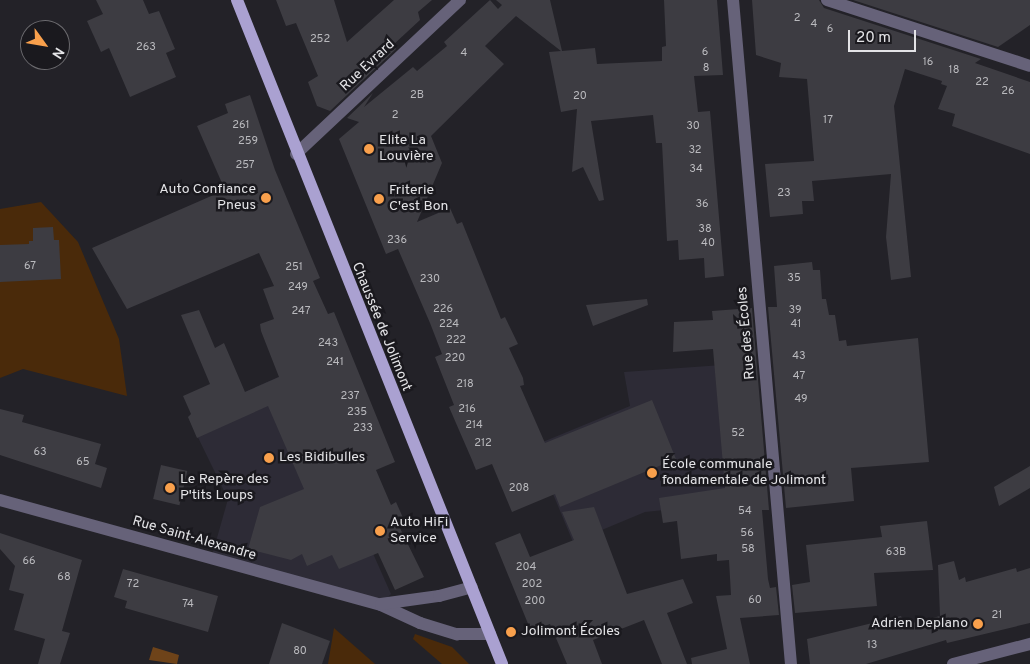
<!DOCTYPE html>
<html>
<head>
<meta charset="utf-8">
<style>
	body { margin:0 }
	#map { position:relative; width:1030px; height:664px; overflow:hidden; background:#232228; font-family:Overpass,sans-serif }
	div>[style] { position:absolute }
	.built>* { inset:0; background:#2d2b36 }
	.green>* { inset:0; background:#4a2a0a }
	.water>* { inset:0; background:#6e4319 }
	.building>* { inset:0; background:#3d3c42; transform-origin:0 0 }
	.minor>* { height:12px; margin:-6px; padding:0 6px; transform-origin:6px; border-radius:6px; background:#666279 }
	.major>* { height:12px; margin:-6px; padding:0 6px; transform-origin:6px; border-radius:6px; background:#aaa1d1 }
	.dots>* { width:14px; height:14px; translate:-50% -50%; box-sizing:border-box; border:2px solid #1a191e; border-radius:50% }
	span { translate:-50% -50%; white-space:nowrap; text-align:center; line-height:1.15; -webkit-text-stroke:5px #1a191e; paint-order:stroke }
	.number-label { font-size:11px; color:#bababe }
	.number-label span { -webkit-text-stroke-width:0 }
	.street-label { font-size:14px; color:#e4e4e7 }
	.poi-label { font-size:14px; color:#e4e4e7 }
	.left { translate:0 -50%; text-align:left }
	.right { translate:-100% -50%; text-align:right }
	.north { position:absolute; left:20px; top:20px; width:50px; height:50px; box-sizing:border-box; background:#1a191e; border:1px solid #6b6a6e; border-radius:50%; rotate:122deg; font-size:14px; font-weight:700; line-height:20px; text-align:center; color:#e4e4e7 }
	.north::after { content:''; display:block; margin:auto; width:18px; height:22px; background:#f9a04c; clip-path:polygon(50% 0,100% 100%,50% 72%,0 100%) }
	.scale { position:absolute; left:848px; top:30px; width:68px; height:22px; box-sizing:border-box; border:2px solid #e4e4e7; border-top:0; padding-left:6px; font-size:15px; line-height:18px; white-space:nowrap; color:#e4e4e7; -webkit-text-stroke:4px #1a191e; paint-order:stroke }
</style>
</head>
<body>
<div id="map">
	<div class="built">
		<div style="clip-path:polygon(750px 363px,763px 500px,645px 512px,573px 542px,533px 446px,630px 406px,624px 372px)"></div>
		<div style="clip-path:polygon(292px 371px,391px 594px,381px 604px,211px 559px,228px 499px,188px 417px)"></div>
	</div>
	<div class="green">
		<div style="clip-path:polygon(41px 202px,78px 242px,119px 339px,127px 396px,23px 369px,0 378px,0 209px)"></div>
		<div style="clip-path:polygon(334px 628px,375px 664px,328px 664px)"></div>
		<div style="clip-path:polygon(415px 634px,452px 647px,469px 664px,442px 664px,413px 639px)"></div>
	</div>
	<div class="water">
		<div style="clip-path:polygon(153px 647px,179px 655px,177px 664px,149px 660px)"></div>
	</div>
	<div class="building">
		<div style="clip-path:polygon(96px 0,143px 0,149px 14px,159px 11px,175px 49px,166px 53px,176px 77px,130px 97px,109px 48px,101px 52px,87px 21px,103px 14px)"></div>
		<div style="clip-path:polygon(276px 0,334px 0,347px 42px,394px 0,432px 0,418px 12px,420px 20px,393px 45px,396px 49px,330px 111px,317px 106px,308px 82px,318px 76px,296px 23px,286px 26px)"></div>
		<div style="clip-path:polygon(490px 0,498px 9px,502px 5px,496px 0,550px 0,562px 51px,595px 48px,597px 64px,662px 61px,662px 47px,666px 46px,664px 0,717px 0,723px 75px,694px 76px,698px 112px,710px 111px,724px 276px,705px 278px,704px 258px,679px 260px,678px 240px,667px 241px,662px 143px,656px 143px,653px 115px,591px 121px,604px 200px,599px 201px,583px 167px,572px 172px,577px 109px,561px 112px,549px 52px,561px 51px,516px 16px,485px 46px,504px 64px,431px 136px,442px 163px,417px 222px,450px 208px,457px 224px,462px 222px,501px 319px,505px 317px,518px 344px,509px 348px,523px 378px,524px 385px,520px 386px,545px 443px,652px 400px,676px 459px,560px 507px,555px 494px,512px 512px,492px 464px,476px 470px,472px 460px,449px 407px,454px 405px,435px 357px,442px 354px,430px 323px,398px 249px,386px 254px,339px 139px,359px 122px,347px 118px,373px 93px,364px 107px,413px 67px,417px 71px,447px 46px,444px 42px)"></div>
		<div style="clip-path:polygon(752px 0,819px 0,824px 8px,981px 59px,975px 63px,1030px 82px,1030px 154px,952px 126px,955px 114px,938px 109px,947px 86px,941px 84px,942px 81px,905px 69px,894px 106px,911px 277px,891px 280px,886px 237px,891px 174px,812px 181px,814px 201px,802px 201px,803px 214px,770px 217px,765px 164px,814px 161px,807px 79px,779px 77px,781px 63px,756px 55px)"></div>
		<div style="clip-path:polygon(853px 0,1030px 0,1030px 25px,998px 47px)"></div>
		<div style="clip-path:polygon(250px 95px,275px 170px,320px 278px,313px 281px,328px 314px,334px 312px,395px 462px,376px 470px,391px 505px,396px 502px,404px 520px,397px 522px,424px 577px,395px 590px,378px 553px,339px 569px,332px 555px,307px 566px,302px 554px,291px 560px,248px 549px,260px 507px,304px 489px,268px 406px,197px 438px,188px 417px,191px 414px,183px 396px,210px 384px,181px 315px,199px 310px,215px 348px,224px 343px,245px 392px,279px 377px,261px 331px,260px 324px,274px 319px,263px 289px,274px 286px,259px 253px,127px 309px,92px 248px,225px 190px,197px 126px,228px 113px,225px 104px)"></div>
		<div style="clip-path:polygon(53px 227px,54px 240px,59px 240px,61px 279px,0 282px,0 245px,29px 244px,29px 241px,33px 241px,33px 228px)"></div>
		<div style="clip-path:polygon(812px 262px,813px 270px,820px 270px,822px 299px,826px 299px,829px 315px,835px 315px,839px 341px,846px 340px,847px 346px,918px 338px,929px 462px,851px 468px,854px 501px,786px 508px,768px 307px,777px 307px,774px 266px)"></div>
		<div style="clip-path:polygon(647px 299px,648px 305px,593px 326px,586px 305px)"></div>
		<div style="clip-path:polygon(752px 308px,769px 510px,762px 510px,768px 579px,770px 588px,776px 587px,779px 615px,740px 618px,750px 664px,692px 664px,691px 658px,727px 649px,716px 596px,731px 595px,729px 560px,717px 561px,717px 554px,681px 559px,677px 521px,663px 523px,659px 498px,725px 488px,713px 349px,673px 352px,674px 322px,713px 320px,712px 311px)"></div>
		<div style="clip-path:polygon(0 409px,24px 415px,22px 422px,101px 444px,95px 464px,107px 468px,101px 488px,0 455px)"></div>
		<div style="left:161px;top:465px;width:27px;height:35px;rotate:13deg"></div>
		<div style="clip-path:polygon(1030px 466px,1030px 488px,999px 506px,994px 487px)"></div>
		<div style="clip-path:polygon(594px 507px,627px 594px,683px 579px,693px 603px,667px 613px,687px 664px,662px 664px,644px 620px,593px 640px,602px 664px,567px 664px,550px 624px,531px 631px,495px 543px,520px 533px,530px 557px,574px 540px,562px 512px)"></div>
		<div style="clip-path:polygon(927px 521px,933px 570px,874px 573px,877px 606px,795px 613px,792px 585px,810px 582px,806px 545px,882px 537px,880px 526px)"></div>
		<div style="clip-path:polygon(0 533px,82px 560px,62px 631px,70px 633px,60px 664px,38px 664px,45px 639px,14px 630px,24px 594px,9px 590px,15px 566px,0 549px)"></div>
		<div style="clip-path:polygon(954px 561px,959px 580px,965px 577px,966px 582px,1016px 568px,1017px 572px,1030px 568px,1030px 623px,947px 643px,946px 640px,866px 664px,810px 664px,807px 639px,901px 616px,905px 625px,940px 616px,938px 565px)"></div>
		<div style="clip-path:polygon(123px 569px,218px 596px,208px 632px,125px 608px,127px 601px,114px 597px)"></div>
		<div style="clip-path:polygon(282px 623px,330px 641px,322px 664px,269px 664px)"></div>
	</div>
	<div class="minor">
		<div style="left:733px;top:0;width:667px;rotate:85.01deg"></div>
		<div style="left:827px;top:0;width:213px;rotate:18deg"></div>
		<div style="left:296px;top:154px;width:225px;rotate:-43.2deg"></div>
		<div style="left:0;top:500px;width:395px;rotate:15.4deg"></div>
		<div style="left:381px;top:605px;width:43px;rotate:24.8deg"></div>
		<div style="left:420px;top:623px;width:39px;rotate:17deg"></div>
		<div style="left:457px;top:634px;width:33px"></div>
		<div style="left:381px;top:604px;width:59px;rotate:-7.9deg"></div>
		<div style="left:439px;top:596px;width:34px;rotate:-15deg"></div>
		<div style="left:953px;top:664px;width:80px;rotate:-14.6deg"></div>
	</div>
	<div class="major">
		<div style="left:237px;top:0;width:715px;rotate:68.24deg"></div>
	</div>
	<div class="dots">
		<div style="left:369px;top:149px;background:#f9a04c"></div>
		<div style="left:266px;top:198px;background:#f9a04c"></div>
		<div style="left:379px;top:199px;background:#f9a04c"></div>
		<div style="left:269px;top:458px;background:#f9a04c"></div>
		<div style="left:652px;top:473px;background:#f9a04c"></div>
		<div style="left:170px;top:488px;background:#f9a04c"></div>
		<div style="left:380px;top:531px;background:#f9a04c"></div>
		<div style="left:978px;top:624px;background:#f9a04c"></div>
		<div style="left:511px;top:632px;background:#f9a04c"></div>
	</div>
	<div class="number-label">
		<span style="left:797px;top:18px">2</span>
		<span style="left:814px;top:24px">4</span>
		<span style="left:830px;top:29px">6</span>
		<span style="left:320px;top:39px">252</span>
		<span style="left:146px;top:47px">263</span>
		<span style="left:705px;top:52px">6</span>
		<span style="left:464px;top:53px">4</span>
		<span style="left:928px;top:62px">16</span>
		<span style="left:706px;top:68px">8</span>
		<span style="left:954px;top:70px">18</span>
		<span style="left:982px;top:82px">22</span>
		<span style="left:1008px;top:91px">26</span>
		<span style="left:417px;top:95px">2B</span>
		<span style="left:580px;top:96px">20</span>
		<span style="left:395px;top:115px">2</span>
		<span style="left:828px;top:120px">17</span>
		<span style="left:241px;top:125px">261</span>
		<span style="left:693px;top:126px">30</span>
		<span style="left:248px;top:141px">259</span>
		<span style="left:695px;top:150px">32</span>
		<span style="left:245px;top:165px">257</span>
		<span style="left:696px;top:169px">34</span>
		<span style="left:784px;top:193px">23</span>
		<span style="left:702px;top:204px">36</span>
		<span style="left:705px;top:229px">38</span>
		<span style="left:397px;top:240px">236</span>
		<span style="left:708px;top:243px">40</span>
		<span style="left:30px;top:266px">67</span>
		<span style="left:294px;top:267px">251</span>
		<span style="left:794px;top:278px">35</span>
		<span style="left:430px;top:279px">230</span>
		<span style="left:298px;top:287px">249</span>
		<span style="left:443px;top:309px">226</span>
		<span style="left:795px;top:310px">39</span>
		<span style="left:301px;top:311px">247</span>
		<span style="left:449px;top:324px">224</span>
		<span style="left:796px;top:324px">41</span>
		<span style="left:456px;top:340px">222</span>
		<span style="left:328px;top:343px">243</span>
		<span style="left:799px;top:356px">43</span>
		<span style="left:455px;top:358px">220</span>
		<span style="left:335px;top:362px">241</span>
		<span style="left:799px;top:376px">47</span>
		<span style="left:465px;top:384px">218</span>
		<span style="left:350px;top:396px">237</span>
		<span style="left:801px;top:399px">49</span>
		<span style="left:467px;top:409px">216</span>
		<span style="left:357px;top:412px">235</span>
		<span style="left:474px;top:425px">214</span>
		<span style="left:363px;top:428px">233</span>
		<span style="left:738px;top:433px">52</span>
		<span style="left:483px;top:443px">212</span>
		<span style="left:40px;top:452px">63</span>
		<span style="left:83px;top:462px">65</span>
		<span style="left:519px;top:488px">208</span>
		<span style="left:745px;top:511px">54</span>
		<span style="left:747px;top:533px">56</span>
		<span style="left:748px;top:549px">58</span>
		<span style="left:896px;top:552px">63B</span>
		<span style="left:29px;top:561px">66</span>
		<span style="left:526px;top:567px">204</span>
		<span style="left:64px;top:577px">68</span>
		<span style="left:133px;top:584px">72</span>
		<span style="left:532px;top:584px">202</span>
		<span style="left:755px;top:600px">60</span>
		<span style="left:535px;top:601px">200</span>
		<span style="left:188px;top:604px">74</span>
		<span style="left:997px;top:615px">21</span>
		<span style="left:872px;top:645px">13</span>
		<span style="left:300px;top:651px">80</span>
	</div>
	<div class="street-label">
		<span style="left:368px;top:66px;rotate:-43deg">Rue Evrard</span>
		<span style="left:381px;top:327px;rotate:68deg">Chaussée de Jolimont</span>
		<span style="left:747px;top:333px;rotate:-95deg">Rue des Écoles</span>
		<span style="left:194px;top:539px;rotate:16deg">Rue Saint-Alexandre</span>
	</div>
	<div class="poi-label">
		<span class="left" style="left:379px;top:149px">Elite La<br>Louvière</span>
		<span class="right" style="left:256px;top:198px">Auto Confiance<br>Pneus</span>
		<span class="left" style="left:389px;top:199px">Friterie<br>C'est Bon</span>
		<span class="left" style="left:279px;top:458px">Les Bidibulles</span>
		<span class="left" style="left:662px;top:473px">École communale<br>fondamentale de Jolimont</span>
		<span class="left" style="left:180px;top:488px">Le Repère des<br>P'tits Loups</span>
		<span class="left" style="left:390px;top:531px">Auto HiFi<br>Service</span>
		<span class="right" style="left:968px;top:624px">Adrien Deplano</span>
		<span class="left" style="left:521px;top:632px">Jolimont Écoles</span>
	</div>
	<div class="north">N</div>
	<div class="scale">20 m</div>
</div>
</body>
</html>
